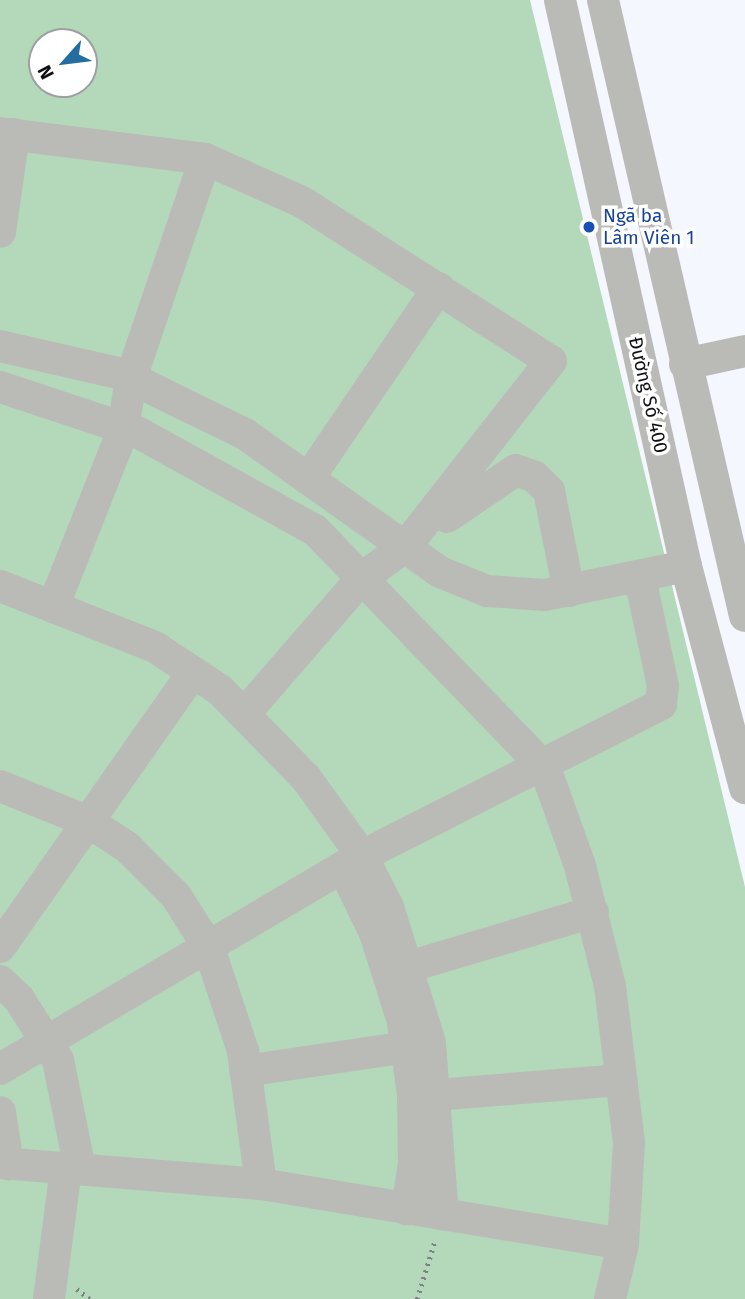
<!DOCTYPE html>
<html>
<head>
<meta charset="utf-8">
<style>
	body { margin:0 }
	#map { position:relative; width:745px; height:1299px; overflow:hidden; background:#f5f7fe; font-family:"Fira Sans",sans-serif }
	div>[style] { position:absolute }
	.green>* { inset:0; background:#b3d9ba }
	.path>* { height:4.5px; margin-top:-2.25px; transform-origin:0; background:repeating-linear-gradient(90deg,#7e8085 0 2px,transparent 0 7px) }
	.minor>* { height:32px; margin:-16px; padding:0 16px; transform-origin:16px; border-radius:16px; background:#babbb7 }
	.dots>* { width:19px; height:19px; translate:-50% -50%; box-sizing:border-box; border:4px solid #fff; border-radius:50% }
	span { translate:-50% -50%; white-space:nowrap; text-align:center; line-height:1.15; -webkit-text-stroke:7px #fff; paint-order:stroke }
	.transit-label { font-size:19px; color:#164399 }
	.left { translate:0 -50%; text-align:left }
	.street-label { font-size:19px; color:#0f1014 }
	.north { position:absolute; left:28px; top:28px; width:70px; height:70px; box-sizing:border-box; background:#fff; border:2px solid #9f9fa1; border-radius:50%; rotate:242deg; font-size:19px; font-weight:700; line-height:28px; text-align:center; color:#0f1014 }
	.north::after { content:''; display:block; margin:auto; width:24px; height:32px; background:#246da1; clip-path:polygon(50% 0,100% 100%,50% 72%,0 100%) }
</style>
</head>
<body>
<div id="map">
	<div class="green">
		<div style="clip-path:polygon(evenodd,0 0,530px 0,745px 887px,745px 1299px,0 1299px,0 0,42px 42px,84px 42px,84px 84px,42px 84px,42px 42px)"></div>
	</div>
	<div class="path">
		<div style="left:77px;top:1289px;width:16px;rotate:38deg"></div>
		<div style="left:417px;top:1299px;width:62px;rotate:-73deg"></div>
	</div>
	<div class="minor">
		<div style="left:560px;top:0;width:580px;rotate:77.45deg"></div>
		<div style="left:686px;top:566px;width:230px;rotate:75.1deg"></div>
		<div style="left:603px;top:0;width:632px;rotate:77.02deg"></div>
		<div style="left:0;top:133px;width:207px;rotate:7.2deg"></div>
		<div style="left:205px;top:159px;width:106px;rotate:23.9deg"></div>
		<div style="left:302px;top:202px;width:295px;rotate:32.6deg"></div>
		<div style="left:551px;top:361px;width:235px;rotate:128.1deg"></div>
		<div style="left:406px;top:546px;width:54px;rotate:144deg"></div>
		<div style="left:362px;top:578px;width:177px;rotate:130.9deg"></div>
		<div style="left:0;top:232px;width:99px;rotate:-81.9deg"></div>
		<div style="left:0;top:346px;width:125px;rotate:12.9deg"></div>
		<div style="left:122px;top:374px;width:137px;rotate:26deg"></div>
		<div style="left:245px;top:434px;width:239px;rotate:35.3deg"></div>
		<div style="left:440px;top:572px;width:51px;rotate:22deg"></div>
		<div style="left:487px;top:591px;width:58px;rotate:3.9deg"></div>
		<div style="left:545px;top:595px;width:144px;rotate:-11.6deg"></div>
		<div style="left:685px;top:364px;width:61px;rotate:-12.2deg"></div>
		<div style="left:0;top:387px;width:146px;rotate:18.3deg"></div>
		<div style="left:139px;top:433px;width:201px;rotate:28.9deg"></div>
		<div style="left:315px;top:530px;width:331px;rotate:46deg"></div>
		<div style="left:545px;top:768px;width:104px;rotate:70.3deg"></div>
		<div style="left:580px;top:866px;width:124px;rotate:76deg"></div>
		<div style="left:610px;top:986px;width:158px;rotate:83.1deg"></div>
		<div style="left:629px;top:1143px;width:101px;rotate:93.4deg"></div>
		<div style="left:623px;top:1244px;width:57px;rotate:103.3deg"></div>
		<div style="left:309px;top:478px;width:230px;rotate:-55.8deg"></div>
		<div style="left:447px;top:517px;width:83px;rotate:-34.3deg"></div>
		<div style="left:516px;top:470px;width:20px;rotate:20deg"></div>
		<div style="left:535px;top:477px;width:20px;rotate:45deg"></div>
		<div style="left:549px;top:491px;width:102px;rotate:78.7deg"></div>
		<div style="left:0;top:586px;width:167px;rotate:21.5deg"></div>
		<div style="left:155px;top:647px;width:78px;rotate:33.5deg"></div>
		<div style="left:220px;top:690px;width:123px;rotate:45.7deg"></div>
		<div style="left:306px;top:778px;width:96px;rotate:54.3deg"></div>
		<div style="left:362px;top:856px;width:57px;rotate:63deg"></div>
		<div style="left:388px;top:907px;width:142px;rotate:72.8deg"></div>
		<div style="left:430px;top:1043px;width:172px;rotate:85.7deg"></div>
		<div style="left:53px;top:607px;width:190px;rotate:-68.4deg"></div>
		<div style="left:123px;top:430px;width:53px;rotate:-81.3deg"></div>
		<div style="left:131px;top:378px;width:231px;rotate:-71.3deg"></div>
		<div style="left:0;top:786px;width:94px;rotate:21.9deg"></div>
		<div style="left:87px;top:821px;width:48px;rotate:33deg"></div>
		<div style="left:127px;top:847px;width:69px;rotate:45deg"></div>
		<div style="left:176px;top:896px;width:62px;rotate:57.6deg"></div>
		<div style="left:209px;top:948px;width:108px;rotate:71.7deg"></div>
		<div style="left:243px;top:1051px;width:134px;rotate:82.3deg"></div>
		<div style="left:343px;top:867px;width:73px;rotate:64.1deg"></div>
		<div style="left:375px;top:933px;width:93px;rotate:72.5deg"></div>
		<div style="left:403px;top:1022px;width:74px;rotate:82.2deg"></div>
		<div style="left:413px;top:1095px;width:68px;rotate:89.2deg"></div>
		<div style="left:414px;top:1163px;width:47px;rotate:98.7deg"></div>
		<div style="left:0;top:947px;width:336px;rotate:-54.9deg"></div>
		<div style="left:408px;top:967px;width:193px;rotate:-16.6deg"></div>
		<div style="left:0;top:981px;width:26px;rotate:43deg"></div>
		<div style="left:19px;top:999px;width:72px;rotate:57.4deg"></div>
		<div style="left:58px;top:1060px;width:111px;rotate:78.6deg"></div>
		<div style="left:0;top:1069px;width:420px;rotate:-30.5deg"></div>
		<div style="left:362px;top:856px;width:335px;rotate:-26.9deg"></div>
		<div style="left:661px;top:704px;width:18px;rotate:-84deg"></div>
		<div style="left:663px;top:686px;width:110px;rotate:-102deg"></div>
		<div style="left:245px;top:1071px;width:184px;rotate:-8.4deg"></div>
		<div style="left:435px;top:1095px;width:187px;rotate:-4.6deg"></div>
		<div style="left:0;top:1112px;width:53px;rotate:81.3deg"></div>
		<div style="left:0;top:1163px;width:262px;rotate:4.6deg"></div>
		<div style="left:261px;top:1184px;width:367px;rotate:9.4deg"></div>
		<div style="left:49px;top:1299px;width:132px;rotate:-82.6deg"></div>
	</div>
	<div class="dots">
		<div style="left:589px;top:227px;background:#1a4fb4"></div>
	</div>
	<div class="transit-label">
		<span class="left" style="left:603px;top:227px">Ngã ba<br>Lâm Viên 1</span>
	</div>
	<div class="street-label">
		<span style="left:648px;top:395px;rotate:77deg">Đường Số 400</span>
	</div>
	<div class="north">N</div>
</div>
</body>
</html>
